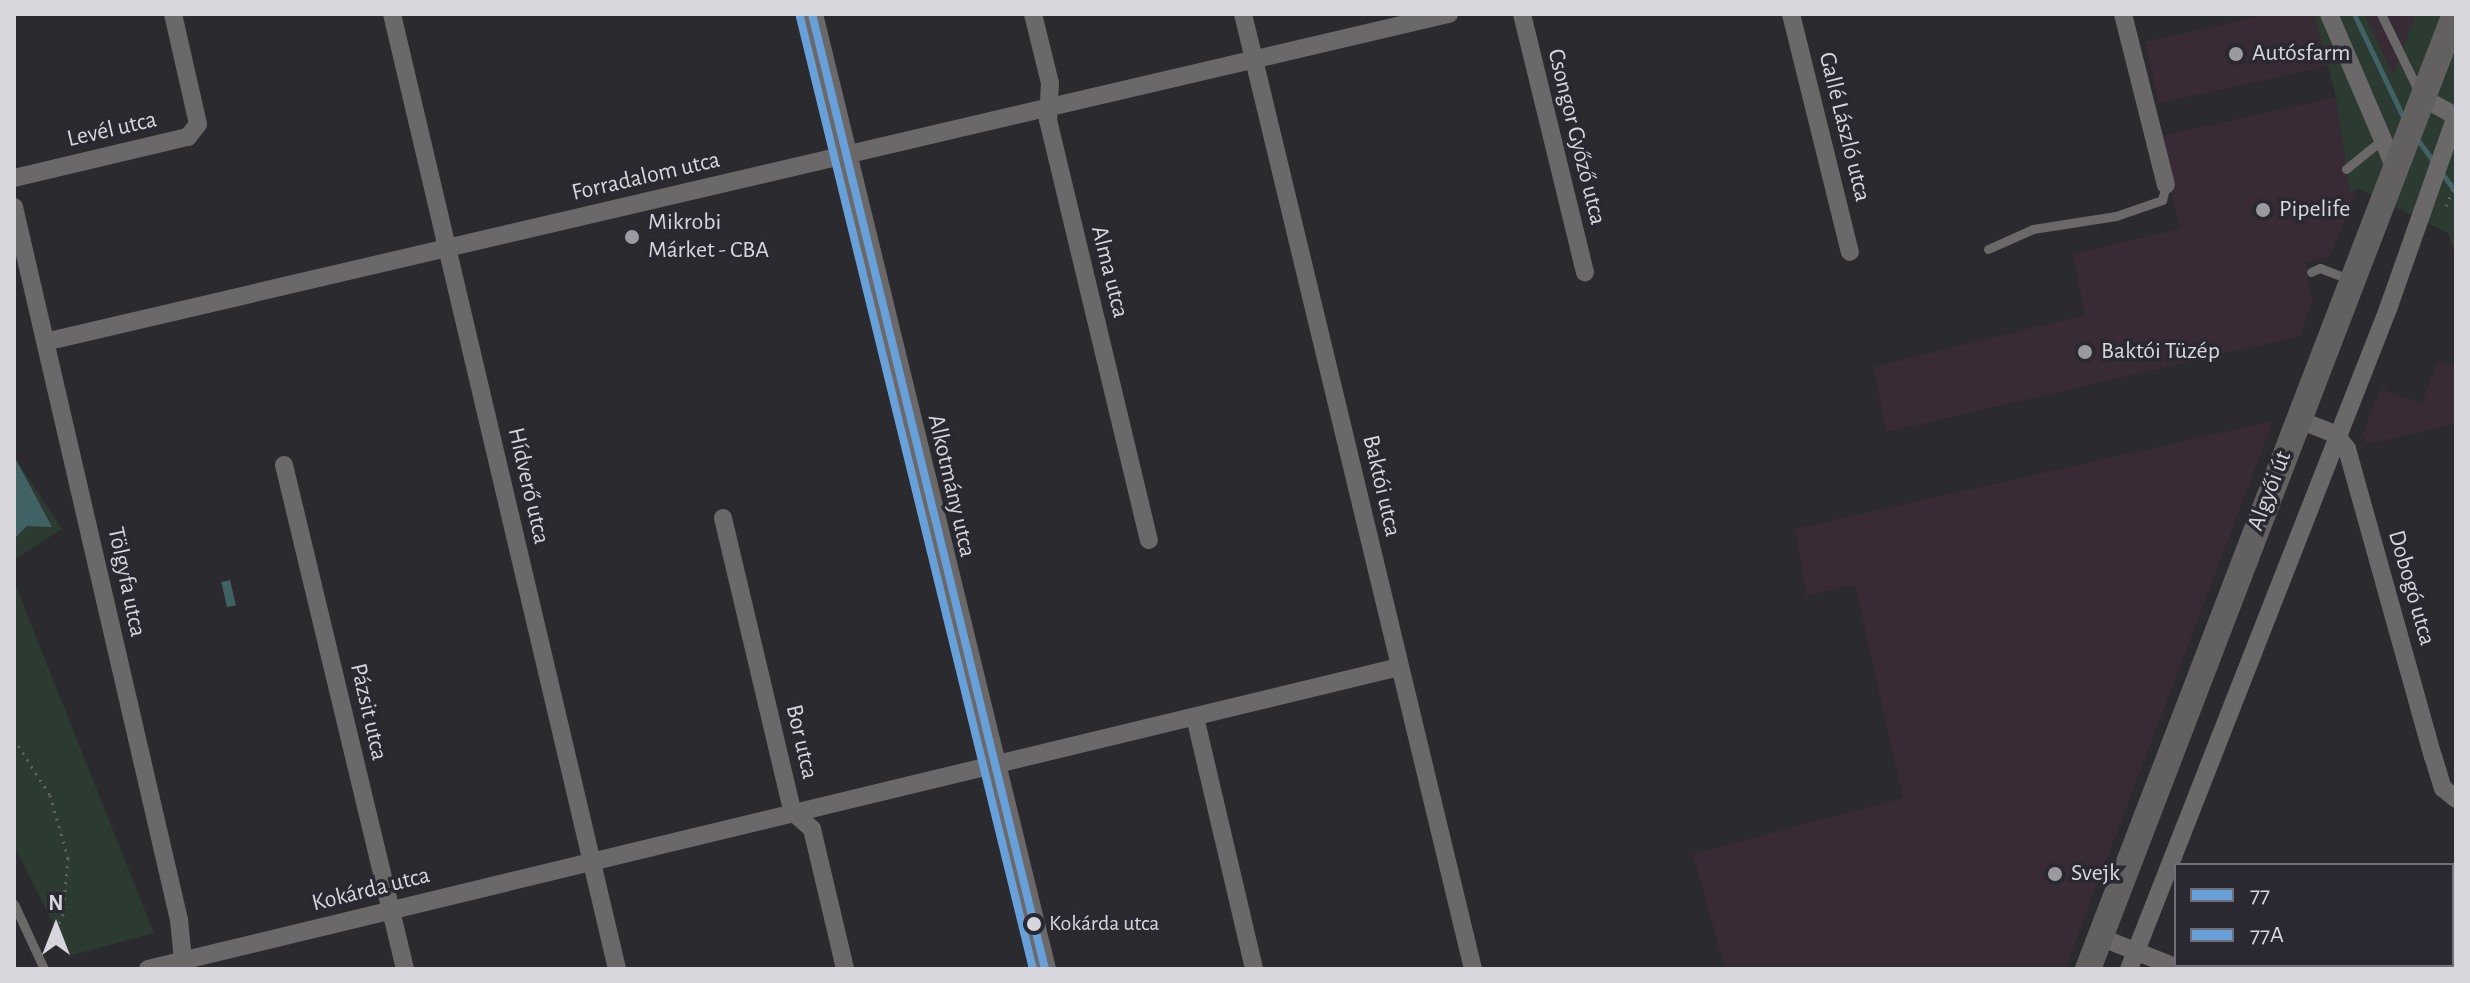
<!DOCTYPE html>
<html>
<head>
<meta charset="utf-8">
<style>
	body { margin:0 }
	#map { position:relative; width:2470px; height:983px; overflow:hidden; background:#2b2a2f; font-family:"Alegreya Sans",sans-serif }
	div>[style] { position:absolute }
	.commercial>* { inset:0; background:#392b36 }
	.green>* { inset:0; background:#2c3b32 }
	.water>* { inset:0; background:#416265; transform-origin:0 0 }
	.stream>* { height:5px; margin:-2.5px; padding:0 2.5px; transform-origin:2.5px; border-radius:2.5px; background:#416265 }
	.path>* { height:3px; margin-top:-1.5px; transform-origin:0; background:repeating-linear-gradient(90deg,#616062 0 2px,transparent 0 8px) }
	.service>* { height:9px; margin:-4.5px; padding:0 4.5px; transform-origin:4.5px; border-radius:4.5px; background:#6a6869 }
	.minor>* { height:18px; margin:-9px; padding:0 9px; transform-origin:9px; border-radius:9px; background:#6a6869 }
	.tertiary>* { height:22px; margin:-11px; padding:0 11px; transform-origin:11px; border-radius:11px; background:#6a6869 }
	.primary>* { height:26px; margin:-13px; padding:0 13px; transform-origin:13px; border-radius:13px; background:#626061 }
	.bus-1>* { height:8px; margin:-4px; padding:0 4px; transform-origin:4px; border-radius:4px; background:#68a0da }
	.bus-2>* { height:8px; margin:-4px; padding:0 4px; transform-origin:4px; border-radius:4px; background:#68a0da }
	.dots>* { width:22px; height:22px; translate:-50% -50%; box-sizing:border-box; border:4px solid #2a2831; border-radius:50% }
	span { translate:-50% -50%; white-space:nowrap; text-align:center; line-height:1.15; -webkit-text-stroke:7px #2a2831; paint-order:stroke }
	.bus-label { font-size:22px; color:#d8d6dd }
	.left { translate:0 -50%; text-align:left }
	.poi-label { font-size:24px; color:#d8d6dd }
	.street-label { font-size:24px; color:#d8d6dd }
	.frame { position:absolute; inset:0; border:16px solid #d8d6dd; pointer-events:none }
	.legend { position:absolute; left:2174px; top:863px; width:280px; height:104px; box-sizing:border-box; background:#2a2831; border:2px solid #706e76; margin:0; padding:10px 14px; list-style:none; font-size:24px; color:#d8d6dd }
	.legend li { display:flex; align-items:center; gap:16px; height:40px }
	.legend b { width:40px; border:2px solid #706e76 }
	.north { position:absolute; left:16px; top:887px; width:80px; height:80px; -webkit-text-stroke:6px #2a2831; paint-order:stroke; rotate:0deg; font-size:22px; font-weight:700; line-height:32px; text-align:center; color:#d8d6dd }
	.north::after { content:''; display:block; margin:auto; width:28px; height:36px; background:#d8d6dd; clip-path:polygon(50% 0,100% 100%,50% 72%,0 100%) }
</style>
</head>
<body>
<div id="map">
	<div class="commercial">
		<div style="clip-path:polygon(2270px 14px,2314px 14px,2329px 66px,2159px 103px,2145px 42px)"></div>
		<div style="clip-path:polygon(2365px 14px,2416px 14px,2393px 76px)"></div>
		<div style="clip-path:polygon(2336px 97px,2350px 190px,2358px 189px,2330px 256px,2305px 262px,2312px 302px,2300px 336px,1886px 432px,1874px 367px,2085px 315px,2073px 254px,2180px 229px,2159px 137px)"></div>
		<div style="clip-path:polygon(2438px 361px,2456px 367px,2456px 424px,2367px 444px,2363px 433px,2381px 389px,2422px 403px)"></div>
		<div style="clip-path:polygon(2273px 421px,2065px 969px,1725px 969px,1693px 854px,1903px 798px,1855px 584px,1807px 596px,1795px 529px)"></div>
	</div>
	<div class="green">
		<div style="clip-path:polygon(2314px 14px,2365px 14px,2393px 75px,2416px 14px,2456px 14px,2456px 257px,2448px 233px,2359px 189px,2350px 191px,2336px 97px)"></div>
		<div style="clip-path:polygon(14px 457px,62px 529px,14px 560px)"></div>
		<div style="clip-path:polygon(14px 582px,154px 933px,69px 956px,14px 845px)"></div>
	</div>
	<div class="water">
		<div style="clip-path:polygon(14px 456px,52px 527px,27px 526px,14px 539px)"></div>
		<div style="left:230px;top:580px;width:26px;height:9px;rotate:77deg"></div>
	</div>
	<div class="stream">
		<div style="left:2354px;top:14px;width:119px;rotate:64.5deg"></div>
		<div style="left:2417px;top:139px;width:31px;rotate:54deg"></div>
		<div style="left:2441px;top:172px;width:26px;rotate:54deg"></div>
	</div>
	<div class="path">
		<div style="left:2446px;top:206px;width:27px;rotate:-68deg"></div>
		<div style="left:14px;top:739px;width:67px;rotate:57.3deg"></div>
		<div style="left:50px;top:795px;width:66px;rotate:74.1deg"></div>
		<div style="left:68px;top:858px;width:56px;rotate:95.1deg"></div>
		<div style="left:63px;top:914px;width:35px;rotate:112deg"></div>
	</div>
	<div class="service">
		<div style="left:2381px;top:14px;width:87px;rotate:64deg"></div>
		<div style="left:2346px;top:169px;width:48px;rotate:-39deg"></div>
		<div style="left:1988px;top:249px;width:49px;rotate:-24deg"></div>
		<div style="left:2033px;top:229px;width:84px;rotate:-8.9deg"></div>
		<div style="left:2116px;top:216px;width:49px;rotate:-19.2deg"></div>
		<div style="left:2162px;top:200px;width:16px;rotate:-75deg"></div>
		<div style="left:2311px;top:272px;width:10px;rotate:-24deg"></div>
		<div style="left:2320px;top:268px;width:31px;rotate:21deg"></div>
		<div style="left:14px;top:904px;width:72px;rotate:65.2deg"></div>
	</div>
	<div class="minor">
		<div style="left:392px;top:14px;width:981px;rotate:76.74deg"></div>
		<div style="left:1033px;top:14px;width:71px;rotate:76.2deg"></div>
		<div style="left:1050px;top:83px;width:37px;rotate:93deg"></div>
		<div style="left:1048px;top:120px;width:432px;rotate:76.5deg"></div>
		<div style="left:1243px;top:14px;width:982px;rotate:76.46deg"></div>
		<div style="left:1522px;top:14px;width:266px;rotate:76.3deg"></div>
		<div style="left:1791px;top:14px;width:245px;rotate:76.1deg"></div>
		<div style="left:2123px;top:14px;width:176px;rotate:75.9deg"></div>
		<div style="left:2329px;top:14px;width:168px;rotate:66.8deg"></div>
		<div style="left:2423px;top:98px;width:38px;rotate:29deg"></div>
		<div style="left:14px;top:178px;width:179px;rotate:-13.3deg"></div>
		<div style="left:188px;top:137px;width:16px;rotate:-52deg"></div>
		<div style="left:198px;top:124px;width:113px;rotate:-102.8deg"></div>
		<div style="left:14px;top:207px;width:732px;rotate:76.97deg"></div>
		<div style="left:179px;top:920px;width:49px;rotate:84.2deg"></div>
		<div style="left:49px;top:341px;width:1438px;rotate:-13.15deg"></div>
		<div style="left:2297px;top:419px;width:41px;rotate:21.5deg"></div>
		<div style="left:2335px;top:434px;width:19px;rotate:51deg"></div>
		<div style="left:2347px;top:449px;width:319px;rotate:74.4deg"></div>
		<div style="left:2433px;top:756px;width:34px;rotate:73deg"></div>
		<div style="left:2443px;top:788px;width:17px;rotate:40deg"></div>
		<div style="left:284px;top:465px;width:518px;rotate:76.5deg"></div>
		<div style="left:723px;top:518px;width:301px;rotate:76.7deg"></div>
		<div style="left:792px;top:811px;width:27px;rotate:42deg"></div>
		<div style="left:812px;top:829px;width:144px;rotate:76.7deg"></div>
		<div style="left:1195px;top:717px;width:259px;rotate:76.8deg"></div>
		<div style="left:2100px;top:937px;width:86px;rotate:21.8deg"></div>
		<div style="left:148px;top:969px;width:1287px;rotate:-13.57deg"></div>
		<div style="left:2129px;top:969px;width:709px;rotate:-68.57deg"></div>
		<div style="left:2388px;top:309px;width:205px;rotate:-70.6deg"></div>
	</div>
	<div class="tertiary">
		<div style="left:812px;top:14px;width:983px;rotate:76.29deg"></div>
	</div>
	<div class="primary">
		<div style="left:2088px;top:969px;width:1023px;rotate:-68.98deg"></div>
	</div>
	<div class="bus-1">
		<div style="left:812px;top:14px;width:983px;rotate:76.29deg"></div>
	</div>
	<div class="bus-2">
		<div style="left:800px;top:17px;width:980px;rotate:76.25deg"></div>
	</div>
	<div class="dots">
		<div style="left:2236px;top:54px;background:#9b9aa0"></div>
		<div style="left:2263px;top:210px;background:#9b9aa0"></div>
		<div style="left:632px;top:237px;background:#9b9aa0"></div>
		<div style="left:2085px;top:352px;background:#9b9aa0"></div>
		<div style="left:2055px;top:874px;background:#9b9aa0"></div>
		<div style="left:1034px;top:924px;background:#d8d6dd"></div>
	</div>
	<div class="bus-label">
		<span class="left" style="left:1049px;top:924px">Kokárda utca</span>
	</div>
	<div class="poi-label">
		<span class="left" style="left:2252px;top:54px">Autósfarm</span>
		<span class="left" style="left:2279px;top:210px">Pipelife</span>
		<span class="left" style="left:648px;top:237px">Mikrobi<br>Márket - CBA</span>
		<span class="left" style="left:2101px;top:352px">Baktói Tüzép</span>
		<span class="left" style="left:2071px;top:874px">Svejk</span>
	</div>
	<div class="street-label">
		<span style="left:1844px;top:127px;rotate:76deg">Gallé László utca</span>
		<span style="left:112px;top:130px;rotate:-13deg">Levél utca</span>
		<span style="left:1576px;top:137px;rotate:76deg">Csongor Győző utca</span>
		<span style="left:646px;top:177px;rotate:-13deg">Forradalom utca</span>
		<span style="left:1109px;top:272px;rotate:76deg">Alma utca</span>
		<span style="left:528px;top:486px;rotate:77deg">Hídverő utca</span>
		<span style="left:951px;top:486px;rotate:77deg">Alkotmány utca</span>
		<span style="left:1381px;top:486px;rotate:77deg">Baktói utca</span>
		<span style="left:2270px;top:491px;rotate:-69deg">Algyői út</span>
		<span style="left:126px;top:582px;rotate:78deg">Tölgyfa utca</span>
		<span style="left:2411px;top:588px;rotate:74deg">Dobogó utca</span>
		<span style="left:368px;top:712px;rotate:77deg">Pázsit utca</span>
		<span style="left:801px;top:742px;rotate:77deg">Bor utca</span>
		<span style="left:371px;top:890px;rotate:-14deg">Kokárda utca</span>
	</div>
	<div class="frame"></div>
	<ul class="legend">
	<li><b style="height:10px;background:#68a0da"></b>77</li>
	<li><b style="height:10px;background:#68a0da"></b>77A</li>
	</ul>
	<div class="north">N</div>
</div>
</body>
</html>
